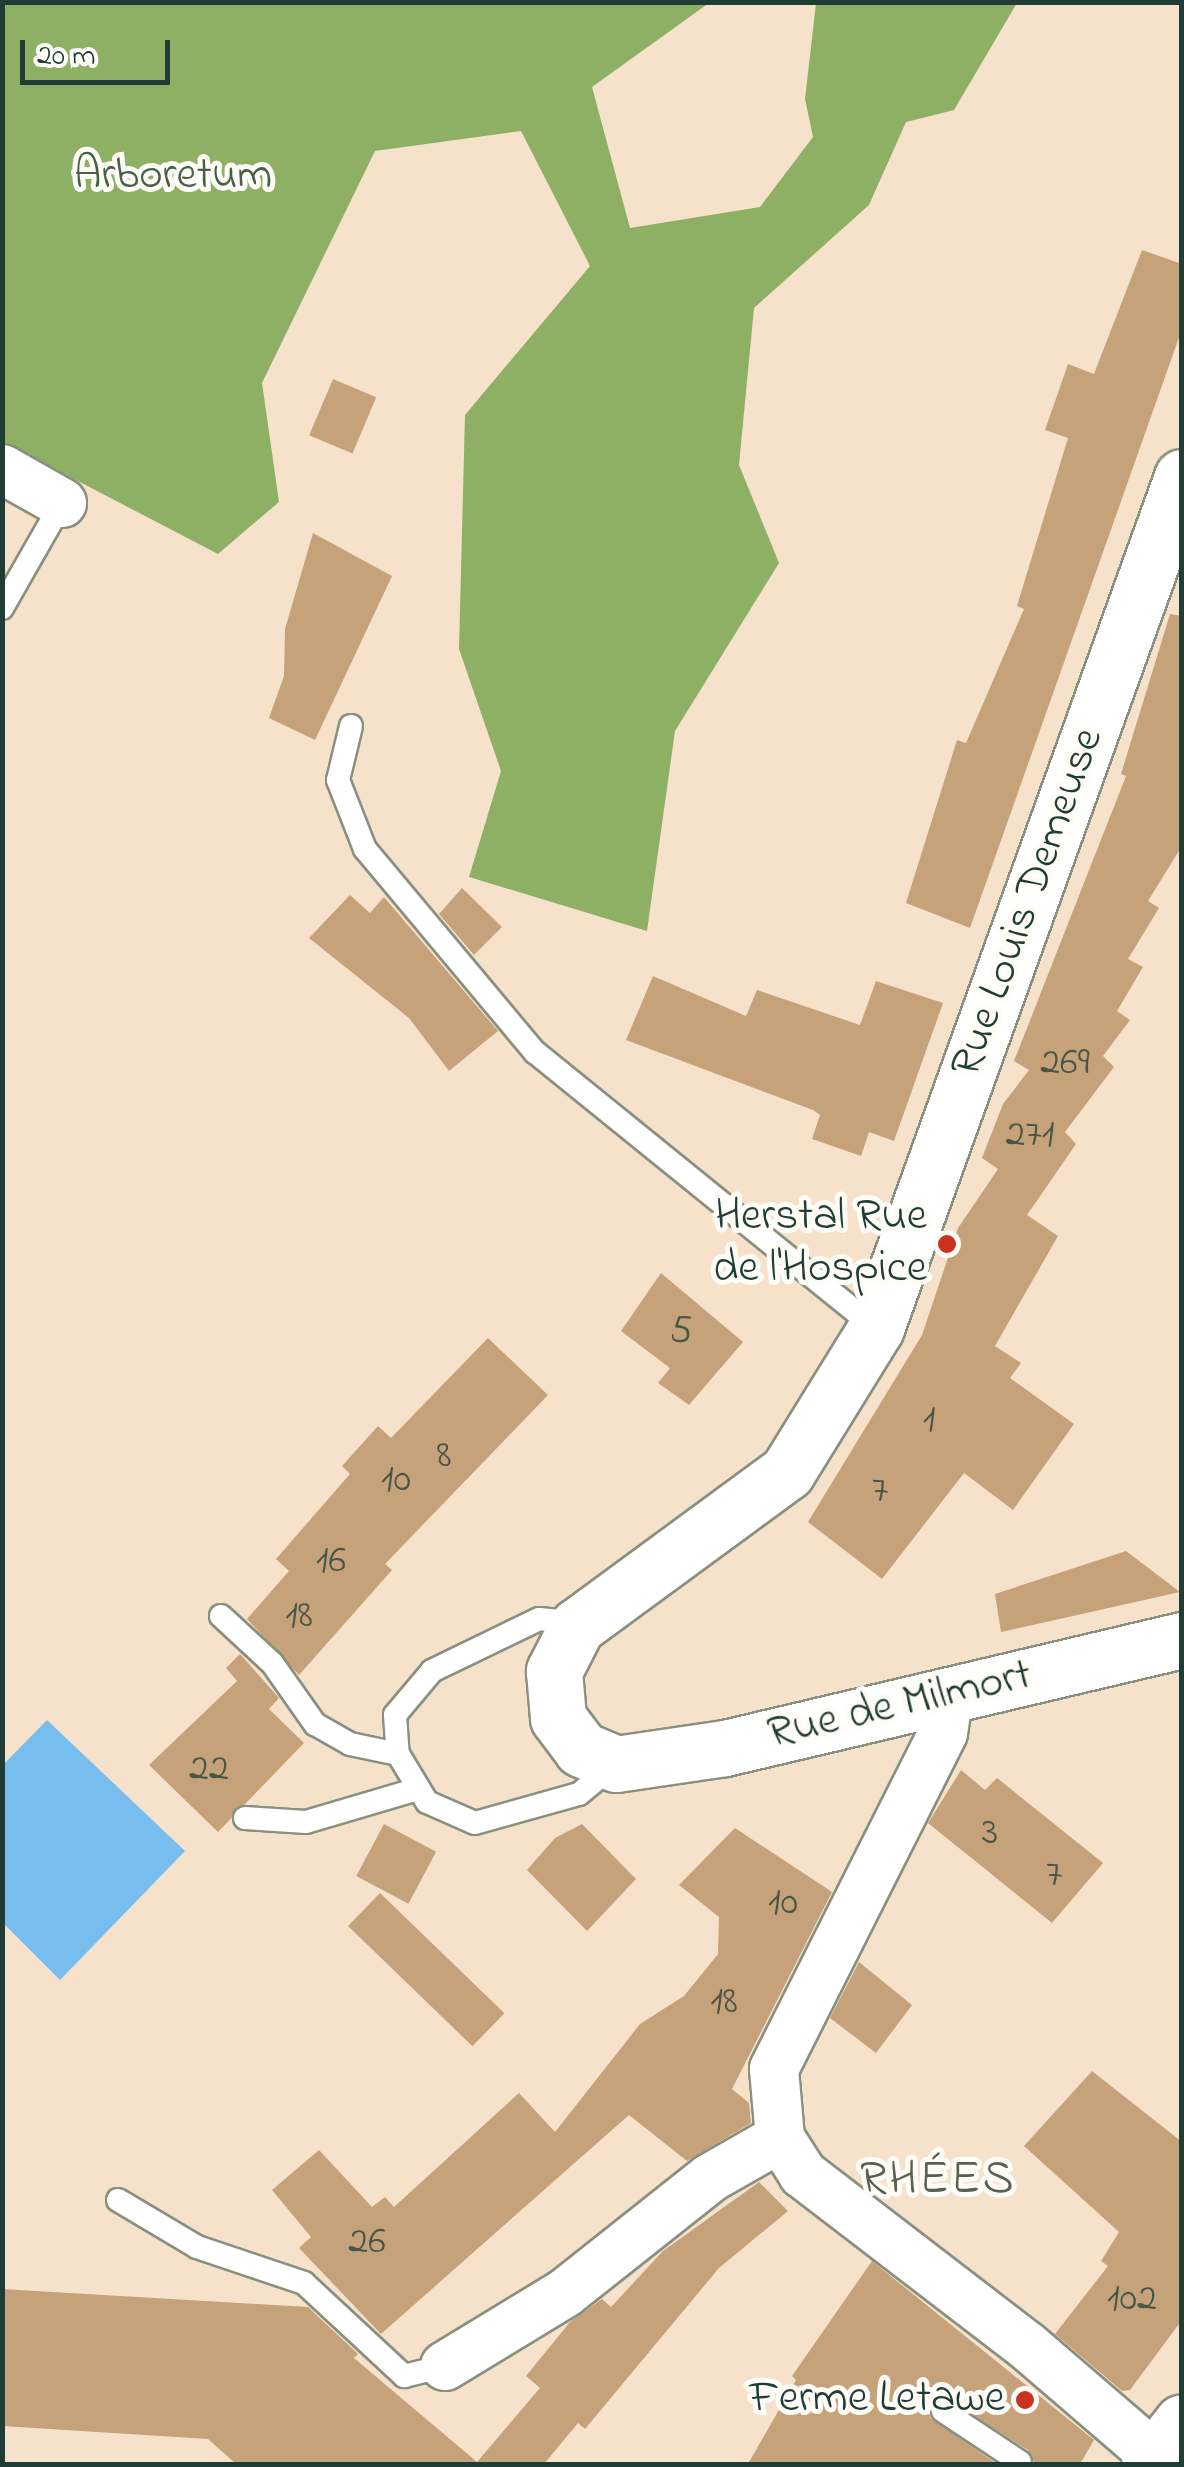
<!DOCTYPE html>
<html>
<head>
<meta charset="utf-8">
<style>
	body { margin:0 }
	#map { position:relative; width:1184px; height:2467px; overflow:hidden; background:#f6e2ca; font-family:"Indie Flower",sans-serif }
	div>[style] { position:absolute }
	.forest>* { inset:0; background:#8eb064 }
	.water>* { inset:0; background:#77beef }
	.building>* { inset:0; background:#c6a27b; transform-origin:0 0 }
	.roads { filter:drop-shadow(2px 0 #8a907f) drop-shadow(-2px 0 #8a907f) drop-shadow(0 2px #8a907f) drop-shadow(0 -2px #8a907f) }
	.service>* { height:22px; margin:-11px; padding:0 11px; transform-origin:11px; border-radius:11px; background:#fff }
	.minor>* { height:48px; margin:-24px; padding:0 24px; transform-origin:24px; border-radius:24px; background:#fff }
	.tertiary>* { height:55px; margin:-27.5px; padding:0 27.5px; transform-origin:27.5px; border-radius:27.5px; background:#fff }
	.dots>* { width:28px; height:28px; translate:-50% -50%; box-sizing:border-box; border:5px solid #fdfcf7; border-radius:50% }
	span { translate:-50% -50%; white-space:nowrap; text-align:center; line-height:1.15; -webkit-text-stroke:10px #fdfcf7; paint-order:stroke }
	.number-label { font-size:40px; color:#495646 }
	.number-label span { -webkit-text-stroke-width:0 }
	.park-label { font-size:45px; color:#446144 }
	.street-label { font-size:45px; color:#1f3d34 }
	.poi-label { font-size:45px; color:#1f3d34 }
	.right { translate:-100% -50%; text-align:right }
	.neighbourhood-label { font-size:48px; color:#59604d; letter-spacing:2.5px }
	.frame { position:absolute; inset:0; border:5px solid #1f3d34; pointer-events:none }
	.scale { position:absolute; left:20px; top:40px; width:150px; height:45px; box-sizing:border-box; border:5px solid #1f3d34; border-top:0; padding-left:12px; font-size:30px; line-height:35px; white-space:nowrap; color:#1f3d34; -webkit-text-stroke:8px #fdfcf7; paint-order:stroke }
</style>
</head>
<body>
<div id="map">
	<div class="forest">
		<div style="clip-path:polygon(3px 2px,709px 3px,592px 87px,630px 228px,760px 207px,813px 137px,805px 99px,816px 3px,1017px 3px,954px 110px,906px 122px,869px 205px,754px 308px,739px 465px,779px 563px,675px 731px,647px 931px,469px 877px,501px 771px,459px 649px,465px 415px,590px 266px,521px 131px,375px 151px,262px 383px,279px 502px,218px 554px,3px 442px)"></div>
	</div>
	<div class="water">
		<div style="clip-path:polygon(47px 1720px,185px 1851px,60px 1980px,3px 1923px,3px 1765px)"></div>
	</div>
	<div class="building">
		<div style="clip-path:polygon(1142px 250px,1182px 264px,1182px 329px,970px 928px,906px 903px,957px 740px,966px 743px,1024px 609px,1017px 606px,1068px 438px,1045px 430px,1068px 364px,1094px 374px)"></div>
		<div style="left:333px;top:379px;width:47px;height:61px;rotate:23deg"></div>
		<div style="clip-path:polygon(313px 533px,392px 576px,315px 740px,269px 718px,284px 676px,285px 629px)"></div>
		<div style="clip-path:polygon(1170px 614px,1182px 616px,1182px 846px,1148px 901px,1159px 908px,1128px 959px,1143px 967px,1117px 1011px,1130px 1020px,1103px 1056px,1114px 1067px,1065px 1132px,1076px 1144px,1027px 1215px,1058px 1236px,995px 1346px,1021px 1363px,1010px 1378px,1074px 1424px,1013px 1510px,964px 1473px,882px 1579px,808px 1522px,922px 1335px,958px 1228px,998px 1169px,982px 1158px,1003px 1104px,1029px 1070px,1014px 1061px,1126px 776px,1121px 774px)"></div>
		<div style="clip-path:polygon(462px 888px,502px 927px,474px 955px,439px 914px)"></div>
		<div style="clip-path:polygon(350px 895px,370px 913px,384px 897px,498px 1031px,449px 1071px,409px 1018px,309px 938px)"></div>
		<div style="clip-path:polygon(653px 976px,746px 1016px,757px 990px,860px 1025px,876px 981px,943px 1003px,894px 1141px,869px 1132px,861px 1156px,812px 1139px,820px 1115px,813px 1110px,626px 1040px)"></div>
		<div style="clip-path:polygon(661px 1273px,743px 1342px,689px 1405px,658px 1383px,670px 1368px,621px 1331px)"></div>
		<div style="clip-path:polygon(488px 1338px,548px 1395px,385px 1564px,392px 1570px,299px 1675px,247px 1619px,289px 1571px,276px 1559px,350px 1474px,342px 1466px,378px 1426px,391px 1438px)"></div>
		<div style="clip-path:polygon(1126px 1551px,1180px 1592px,1001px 1632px,995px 1594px)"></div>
		<div style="clip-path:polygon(240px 1654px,279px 1698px,269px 1709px,304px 1743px,218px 1832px,149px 1765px,237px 1681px,226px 1668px)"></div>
		<div style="clip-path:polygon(961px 1770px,985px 1790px,997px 1778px,1103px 1863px,1052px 1923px,928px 1823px)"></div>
		<div style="left:384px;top:1824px;width:59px;height:59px;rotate:28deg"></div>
		<div style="clip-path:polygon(582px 1824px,636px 1879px,587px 1931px,527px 1870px,555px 1838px)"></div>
		<div style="clip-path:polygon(735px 1828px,832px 1892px,732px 2089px,749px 2103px,751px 2123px,687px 2161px,629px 2115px,381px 2334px,299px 2248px,311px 2237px,272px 2190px,319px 2150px,372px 2207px,385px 2197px,394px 2207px,519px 2093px,555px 2132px,640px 2024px,684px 1996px,718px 1954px,719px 1917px,679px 1885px)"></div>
		<div style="left:380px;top:1893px;width:173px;height:46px;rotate:44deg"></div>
		<div style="clip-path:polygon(859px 1962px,912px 2005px,876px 2053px,830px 2018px)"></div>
		<div style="clip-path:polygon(1092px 2071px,1182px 2142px,1182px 2320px,1130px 2390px,1122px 2391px,1055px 2334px,1108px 2266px,1101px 2261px,1119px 2232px,1024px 2146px)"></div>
		<div style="clip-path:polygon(759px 2182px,788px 2211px,719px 2268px,585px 2429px,578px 2423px,544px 2464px,236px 2464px,208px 2439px,2px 2426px,2px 2289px,308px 2307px,358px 2354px,354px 2358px,477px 2462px,540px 2388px,526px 2376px,570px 2322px,602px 2299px,611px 2307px,663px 2251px)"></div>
		<div style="clip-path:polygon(872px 2261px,1094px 2440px,1080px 2464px,1035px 2464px,1028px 2450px,943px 2396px,930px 2404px,930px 2418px,997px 2464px,748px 2464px,796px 2380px,792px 2376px)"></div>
	</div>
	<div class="roads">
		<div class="service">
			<div style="left:2px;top:608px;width:121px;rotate:-60.3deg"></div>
			<div style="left:351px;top:726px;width:56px;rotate:103.5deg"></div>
			<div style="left:338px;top:780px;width:74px;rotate:68.6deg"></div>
			<div style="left:365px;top:849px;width:265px;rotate:50.1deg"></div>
			<div style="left:535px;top:1052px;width:439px;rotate:39deg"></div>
			<div style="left:221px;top:1616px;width:69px;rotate:42.7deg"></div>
			<div style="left:272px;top:1663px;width:75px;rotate:54.8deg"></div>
			<div style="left:315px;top:1724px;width:40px;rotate:29.7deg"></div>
			<div style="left:350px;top:1744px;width:49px;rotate:11.8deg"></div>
			<div style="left:580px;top:1623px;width:41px;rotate:-174.4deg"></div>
			<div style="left:539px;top:1619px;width:119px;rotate:154.1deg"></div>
			<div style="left:432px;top:1671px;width:57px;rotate:130.1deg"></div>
			<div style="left:395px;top:1715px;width:39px;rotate:86deg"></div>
			<div style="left:398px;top:1754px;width:56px;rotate:58.9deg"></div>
			<div style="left:427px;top:1802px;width:52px;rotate:23.6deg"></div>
			<div style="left:475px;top:1823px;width:108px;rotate:-15.6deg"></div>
			<div style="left:579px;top:1794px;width:44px;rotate:-39.5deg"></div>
			<div style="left:245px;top:1818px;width:61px;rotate:3.8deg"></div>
			<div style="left:306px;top:1822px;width:114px;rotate:-16.4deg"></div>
			<div style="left:118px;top:2200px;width:92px;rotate:30.7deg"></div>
			<div style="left:197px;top:2247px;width:113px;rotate:18.6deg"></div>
			<div style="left:304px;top:2283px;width:137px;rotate:42.9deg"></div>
			<div style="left:404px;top:2376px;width:42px;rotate:-13.7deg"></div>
			<div style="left:943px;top:2411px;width:92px;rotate:33.5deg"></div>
		</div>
		<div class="minor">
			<div style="left:2px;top:469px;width:69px;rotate:29.5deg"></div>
			<div style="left:949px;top:1693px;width:40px;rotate:98.5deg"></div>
			<div style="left:943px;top:1733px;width:376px;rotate:116.7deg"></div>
			<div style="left:774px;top:2069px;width:69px;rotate:85deg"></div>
			<div style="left:780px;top:2138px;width:43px;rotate:57.4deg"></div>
			<div style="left:803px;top:2174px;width:281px;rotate:37.5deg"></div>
			<div style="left:1026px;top:2345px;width:170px;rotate:40.7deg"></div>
			<div style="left:445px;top:2366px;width:140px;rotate:-31.3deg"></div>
			<div style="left:565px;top:2293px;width:185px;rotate:-38.4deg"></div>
			<div style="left:710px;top:2178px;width:81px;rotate:-29.7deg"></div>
		</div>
		<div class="tertiary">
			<div style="left:1182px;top:477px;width:904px;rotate:109.78deg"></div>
			<div style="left:876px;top:1328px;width:169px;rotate:121.7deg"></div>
			<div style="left:787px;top:1472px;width:260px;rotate:143.7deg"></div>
			<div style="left:577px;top:1626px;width:51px;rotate:117.1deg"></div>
			<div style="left:554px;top:1671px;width:47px;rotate:85.1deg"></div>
			<div style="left:558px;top:1718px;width:39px;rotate:53deg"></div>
			<div style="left:581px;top:1749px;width:38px;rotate:23deg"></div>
			<div style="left:616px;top:1764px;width:110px;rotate:-8.4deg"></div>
			<div style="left:725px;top:1748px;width:470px;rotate:-13.3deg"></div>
			<div style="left:1149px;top:2464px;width:53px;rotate:-51.8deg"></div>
		</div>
	</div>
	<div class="dots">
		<div style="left:947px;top:1244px;background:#c8321e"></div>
		<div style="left:1025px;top:2400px;background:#c8321e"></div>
	</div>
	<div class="number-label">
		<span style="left:1065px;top:1064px">269</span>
		<span style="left:1030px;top:1136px">271</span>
		<span style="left:681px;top:1332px">5</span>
		<span style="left:929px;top:1421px">1</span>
		<span style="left:444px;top:1457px">8</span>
		<span style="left:396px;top:1481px">10</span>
		<span style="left:880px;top:1492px">7</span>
		<span style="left:331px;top:1562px">16</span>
		<span style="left:299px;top:1617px">18</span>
		<span style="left:209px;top:1770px">22</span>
		<span style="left:990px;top:1834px">3</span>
		<span style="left:1054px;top:1876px">7</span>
		<span style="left:783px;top:1904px">10</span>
		<span style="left:724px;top:2003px">18</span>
		<span style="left:367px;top:2243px">26</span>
		<span style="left:1132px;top:2300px">102</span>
	</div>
	<div class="park-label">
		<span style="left:173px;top:177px">Arboretum</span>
	</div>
	<div class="street-label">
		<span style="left:1029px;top:903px;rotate:-70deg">Rue Louis Demeuse</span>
		<span style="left:900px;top:1706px;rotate:-13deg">Rue de Milmort</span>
	</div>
	<div class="poi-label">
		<span class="right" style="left:927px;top:1244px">Herstal Rue<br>de l'Hospice</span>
		<span class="right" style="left:1005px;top:2400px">Ferme Letawe</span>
	</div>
	<div class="neighbourhood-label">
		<span style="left:938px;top:2181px">RHÉES</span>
	</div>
	<div class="frame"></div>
	<div class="scale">20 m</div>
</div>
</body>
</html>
